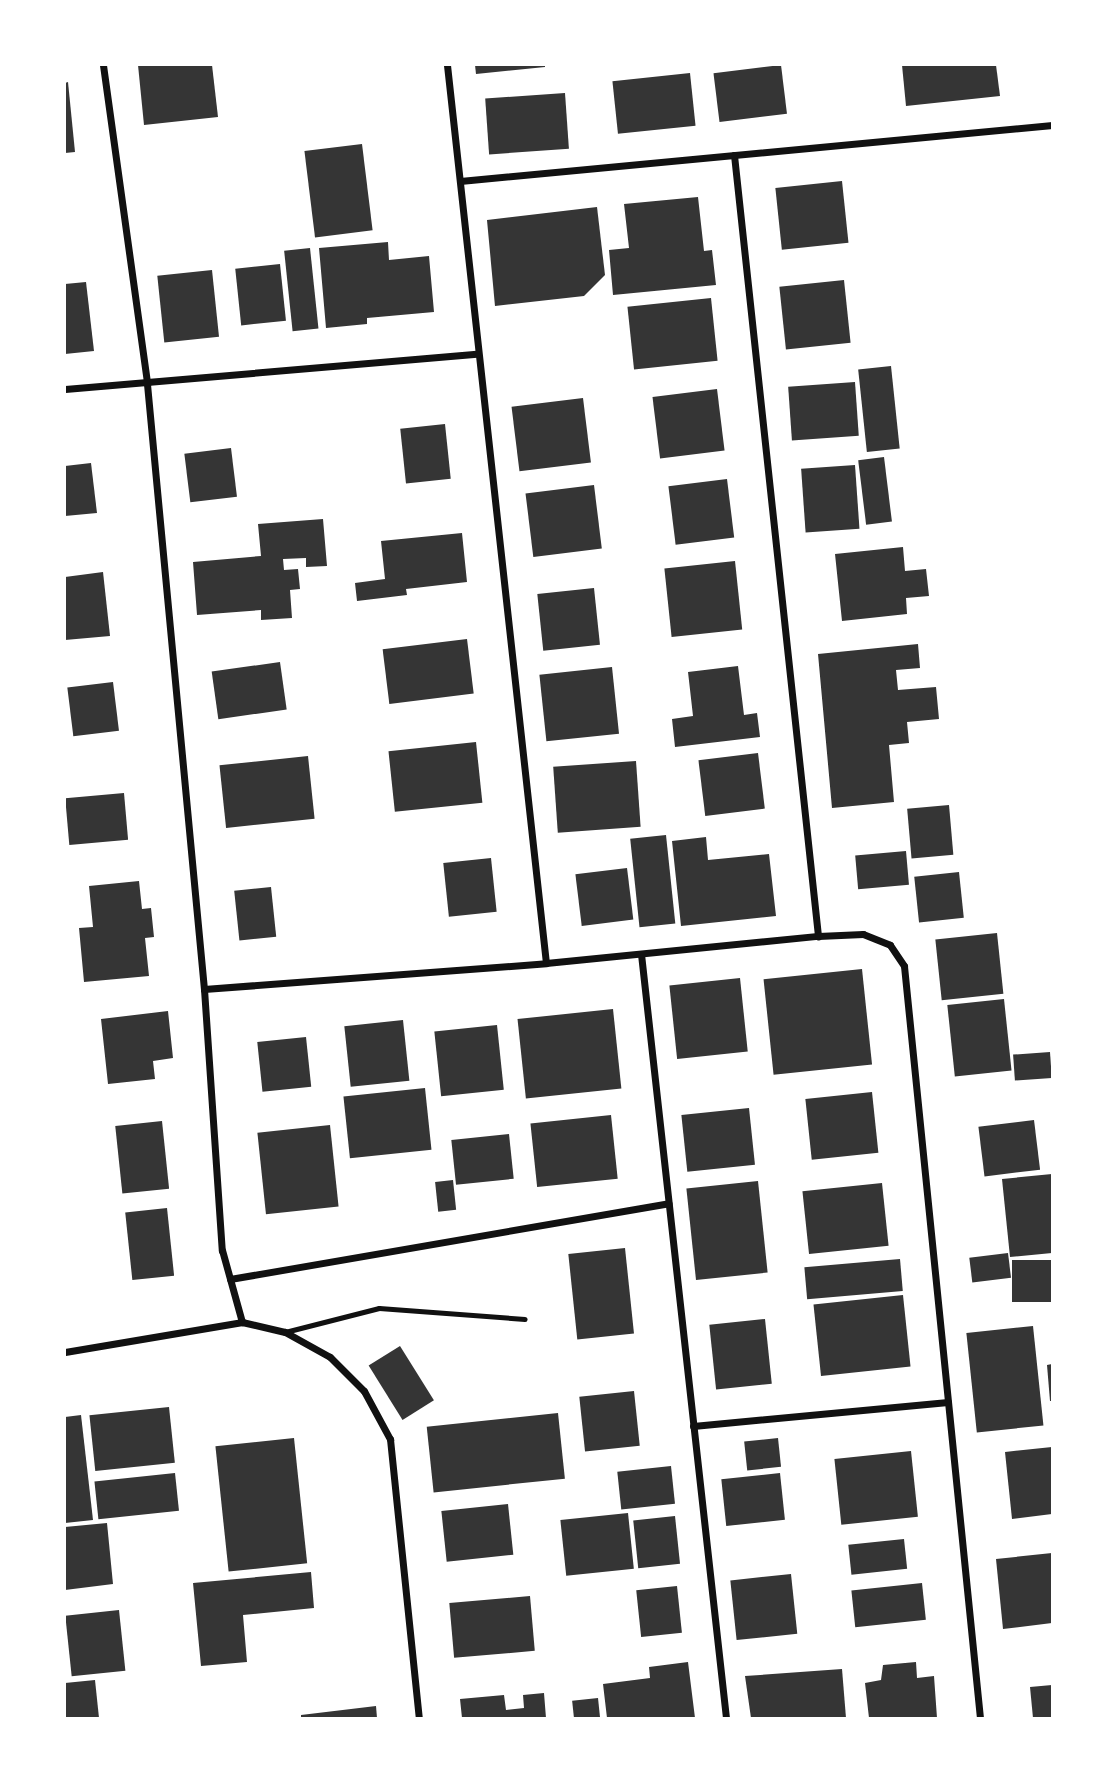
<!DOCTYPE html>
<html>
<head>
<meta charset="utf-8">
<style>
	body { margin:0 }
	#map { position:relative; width:1117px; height:1783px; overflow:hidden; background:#fff; font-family:Commissioner,sans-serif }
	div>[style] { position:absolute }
	.building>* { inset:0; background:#353535; transform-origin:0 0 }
	.service>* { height:5px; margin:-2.5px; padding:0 2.5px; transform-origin:2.5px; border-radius:2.5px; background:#111 }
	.minor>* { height:7px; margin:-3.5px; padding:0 3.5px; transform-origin:3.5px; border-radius:3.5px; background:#111 }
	span { translate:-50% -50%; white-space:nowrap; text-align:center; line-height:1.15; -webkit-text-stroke:5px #fff; paint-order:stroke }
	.frame { position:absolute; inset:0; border:66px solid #fff; pointer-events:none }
</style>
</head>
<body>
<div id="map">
	<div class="building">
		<div style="clip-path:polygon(138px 65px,212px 65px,218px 117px,144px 125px)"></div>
		<div style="clip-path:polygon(475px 65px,545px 65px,545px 67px,476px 74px)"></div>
		<div style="left:781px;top:65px;width:49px;height:68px;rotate:83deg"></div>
		<div style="clip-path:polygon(902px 65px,996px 65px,1000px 96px,906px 106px)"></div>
		<div style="left:690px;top:73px;width:53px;height:78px;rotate:84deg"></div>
		<div style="clip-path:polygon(68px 82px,75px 152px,65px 153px,65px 83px)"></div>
		<div style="left:565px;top:93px;width:56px;height:80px;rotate:86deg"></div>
		<div style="left:362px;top:144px;width:87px;height:58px;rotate:83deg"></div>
		<div style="left:842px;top:181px;width:62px;height:67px;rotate:84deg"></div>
		<div style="clip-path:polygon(698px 197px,704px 251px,712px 250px,716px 285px,613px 295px,609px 250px,629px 248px,624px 204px)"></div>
		<div style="clip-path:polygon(597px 207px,605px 275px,584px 296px,495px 306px,487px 220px)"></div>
		<div style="clip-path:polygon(388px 242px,389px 260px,429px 256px,434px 312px,367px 318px,367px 324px,326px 328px,319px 248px)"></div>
		<div style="left:310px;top:248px;width:81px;height:26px;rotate:84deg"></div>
		<div style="left:280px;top:264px;width:57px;height:45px;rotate:84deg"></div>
		<div style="left:212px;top:270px;width:67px;height:55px;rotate:84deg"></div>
		<div style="left:844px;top:280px;width:63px;height:65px;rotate:84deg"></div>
		<div style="clip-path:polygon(86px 282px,94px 351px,65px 354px,65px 284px)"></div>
		<div style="left:711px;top:298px;width:63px;height:84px;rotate:84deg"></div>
		<div style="left:891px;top:366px;width:83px;height:33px;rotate:84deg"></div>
		<div style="left:855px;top:382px;width:54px;height:67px;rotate:86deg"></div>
		<div style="left:717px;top:389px;width:62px;height:65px;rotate:83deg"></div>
		<div style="left:583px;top:398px;width:65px;height:72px;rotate:83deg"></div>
		<div style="left:445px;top:424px;width:55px;height:45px;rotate:84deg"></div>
		<div style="left:231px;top:448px;width:49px;height:47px;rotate:83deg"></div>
		<div style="left:884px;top:457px;width:65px;height:26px;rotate:83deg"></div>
		<div style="clip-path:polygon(91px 463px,97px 513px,65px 516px,65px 466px)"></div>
		<div style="left:855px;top:465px;width:64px;height:54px;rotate:86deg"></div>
		<div style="left:727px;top:479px;width:59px;height:59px;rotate:83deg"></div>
		<div style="left:594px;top:485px;width:64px;height:69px;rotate:83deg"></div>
		<div style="clip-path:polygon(323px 519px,327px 566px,306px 567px,306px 558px,283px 559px,284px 570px,298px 569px,300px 589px,290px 590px,292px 618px,261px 620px,261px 610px,197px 615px,193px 562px,261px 556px,258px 524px)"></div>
		<div style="clip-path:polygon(462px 533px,467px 582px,406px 589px,407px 595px,357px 601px,355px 583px,385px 579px,381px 541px)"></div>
		<div style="clip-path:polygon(903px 547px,905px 571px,926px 569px,929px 596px,906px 598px,907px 614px,842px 621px,835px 554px)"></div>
		<div style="left:735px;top:561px;width:69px;height:71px;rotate:84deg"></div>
		<div style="clip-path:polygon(103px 572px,110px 636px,65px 640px,65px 577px)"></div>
		<div style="left:594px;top:588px;width:57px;height:57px;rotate:84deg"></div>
		<div style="left:467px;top:639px;width:55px;height:85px;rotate:83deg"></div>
		<div style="clip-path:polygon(918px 644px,920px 668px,896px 670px,898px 690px,936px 687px,939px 719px,907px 722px,909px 743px,889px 745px,894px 802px,832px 808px,818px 654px)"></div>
		<div style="left:280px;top:662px;width:48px;height:69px;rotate:82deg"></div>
		<div style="clip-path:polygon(738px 666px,744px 715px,757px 713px,760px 737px,675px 747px,672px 719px,693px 716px,688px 672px)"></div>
		<div style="left:612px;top:667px;width:67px;height:73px;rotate:84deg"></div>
		<div style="left:113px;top:682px;width:49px;height:46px;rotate:83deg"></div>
		<div style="left:476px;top:742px;width:61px;height:88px;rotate:84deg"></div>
		<div style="left:758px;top:753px;width:56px;height:60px;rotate:83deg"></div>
		<div style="left:308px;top:756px;width:63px;height:89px;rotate:84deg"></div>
		<div style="left:636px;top:761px;width:66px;height:83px;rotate:86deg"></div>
		<div style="left:124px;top:793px;width:47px;height:59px;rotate:85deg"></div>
		<div style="left:949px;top:805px;width:50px;height:42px;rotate:85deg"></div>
		<div style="left:666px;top:835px;width:89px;height:36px;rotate:84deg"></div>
		<div style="clip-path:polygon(706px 837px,708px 860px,769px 854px,776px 916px,681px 926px,672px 841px)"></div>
		<div style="left:906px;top:851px;width:34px;height:51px;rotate:85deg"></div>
		<div style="left:491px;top:858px;width:54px;height:48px;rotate:84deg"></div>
		<div style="left:627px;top:868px;width:52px;height:52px;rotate:83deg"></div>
		<div style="left:959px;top:872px;width:46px;height:45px;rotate:84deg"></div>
		<div style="clip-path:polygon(139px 881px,142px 909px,151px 908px,154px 937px,145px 938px,149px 976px,84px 982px,79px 928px,93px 927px,89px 886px)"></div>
		<div style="left:271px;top:887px;width:50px;height:37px;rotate:84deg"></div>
		<div style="left:997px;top:933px;width:61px;height:62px;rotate:84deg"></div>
		<div style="left:862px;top:969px;width:96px;height:99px;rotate:84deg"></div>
		<div style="left:740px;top:978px;width:74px;height:71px;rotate:84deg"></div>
		<div style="left:1004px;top:999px;width:72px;height:57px;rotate:84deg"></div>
		<div style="left:613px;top:1009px;width:80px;height:96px;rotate:84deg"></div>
		<div style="clip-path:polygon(168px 1011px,173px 1058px,153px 1061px,155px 1079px,108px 1084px,101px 1019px)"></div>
		<div style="left:403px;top:1020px;width:61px;height:59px;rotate:84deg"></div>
		<div style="left:497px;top:1025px;width:65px;height:63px;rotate:84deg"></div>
		<div style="left:306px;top:1037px;width:50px;height:49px;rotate:84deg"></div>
		<div style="left:1050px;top:1052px;width:26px;height:37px;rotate:86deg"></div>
		<div style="left:425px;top:1088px;width:62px;height:82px;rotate:84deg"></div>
		<div style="left:872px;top:1092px;width:61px;height:67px;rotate:84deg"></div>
		<div style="left:749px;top:1108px;width:57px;height:68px;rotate:84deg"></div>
		<div style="left:611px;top:1115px;width:64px;height:81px;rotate:84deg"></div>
		<div style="left:1034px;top:1120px;width:50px;height:56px;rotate:83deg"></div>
		<div style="left:162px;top:1121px;width:68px;height:47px;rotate:84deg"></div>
		<div style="left:330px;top:1125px;width:82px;height:73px;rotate:84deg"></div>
		<div style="left:509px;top:1134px;width:45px;height:58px;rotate:84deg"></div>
		<div style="clip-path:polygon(1052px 1174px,1052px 1253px,1010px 1257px,1002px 1179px)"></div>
		<div style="left:453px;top:1180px;width:30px;height:18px;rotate:84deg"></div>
		<div style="left:758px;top:1181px;width:92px;height:72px;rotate:84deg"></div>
		<div style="left:882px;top:1183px;width:63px;height:80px;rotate:84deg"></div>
		<div style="left:167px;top:1208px;width:68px;height:42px;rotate:84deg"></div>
		<div style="left:625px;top:1248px;width:86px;height:57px;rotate:84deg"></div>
		<div style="left:1008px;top:1253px;width:25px;height:39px;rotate:83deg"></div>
		<div style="left:900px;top:1259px;width:32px;height:96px;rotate:85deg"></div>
		<div style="left:1052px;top:1260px;width:42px;height:40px;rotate:90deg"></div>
		<div style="left:903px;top:1295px;width:72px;height:90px;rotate:84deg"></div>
		<div style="left:765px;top:1319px;width:65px;height:56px;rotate:84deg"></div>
		<div style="left:1033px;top:1326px;width:100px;height:67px;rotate:84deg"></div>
		<div style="left:400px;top:1346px;width:64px;height:37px;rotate:58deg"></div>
		<div style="clip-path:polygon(1052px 1364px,1052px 1401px,1050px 1401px,1047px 1365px)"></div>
		<div style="left:634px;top:1391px;width:55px;height:55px;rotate:84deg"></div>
		<div style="left:169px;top:1407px;width:56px;height:80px;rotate:84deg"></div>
		<div style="left:558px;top:1413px;width:66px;height:132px;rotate:84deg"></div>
		<div style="clip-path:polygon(81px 1415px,93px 1520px,65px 1523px,65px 1417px)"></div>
		<div style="left:294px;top:1438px;width:126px;height:79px;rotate:84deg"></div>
		<div style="left:778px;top:1438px;width:29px;height:34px;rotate:84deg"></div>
		<div style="clip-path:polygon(1052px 1447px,1052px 1514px,1012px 1519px,1005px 1452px)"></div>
		<div style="left:911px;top:1451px;width:66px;height:77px;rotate:84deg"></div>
		<div style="left:671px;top:1466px;width:38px;height:54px;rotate:84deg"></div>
		<div style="left:175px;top:1473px;width:38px;height:81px;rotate:84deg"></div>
		<div style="left:780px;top:1473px;width:47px;height:59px;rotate:84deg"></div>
		<div style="left:508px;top:1504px;width:51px;height:67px;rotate:84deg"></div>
		<div style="left:628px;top:1513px;width:56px;height:68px;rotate:84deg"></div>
		<div style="left:675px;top:1516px;width:48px;height:42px;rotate:84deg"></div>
		<div style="clip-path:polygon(107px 1523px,113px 1584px,65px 1590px,65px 1527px)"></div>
		<div style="left:904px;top:1539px;width:30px;height:56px;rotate:84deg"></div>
		<div style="clip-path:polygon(1052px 1553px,1052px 1623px,1003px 1629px,996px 1559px)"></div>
		<div style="clip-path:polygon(311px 1572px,314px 1608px,243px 1615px,247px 1662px,201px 1666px,193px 1583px)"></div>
		<div style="left:791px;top:1574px;width:60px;height:61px;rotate:84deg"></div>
		<div style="left:922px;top:1583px;width:37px;height:71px;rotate:84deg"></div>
		<div style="left:677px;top:1586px;width:47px;height:41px;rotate:84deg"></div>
		<div style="left:530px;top:1596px;width:55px;height:81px;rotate:85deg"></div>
		<div style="left:119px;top:1610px;width:61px;height:54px;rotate:84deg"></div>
		<div style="clip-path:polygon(688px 1662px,695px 1718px,607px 1718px,603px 1684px,650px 1678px,649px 1667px)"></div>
		<div style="clip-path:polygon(916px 1662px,917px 1678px,934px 1676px,937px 1718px,869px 1718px,865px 1683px,881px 1680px,883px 1665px)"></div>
		<div style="clip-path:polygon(842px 1669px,846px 1718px,751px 1718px,745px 1676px)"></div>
		<div style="clip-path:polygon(95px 1680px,99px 1718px,65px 1718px,65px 1683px)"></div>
		<div style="clip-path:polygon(1052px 1685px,1052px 1718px,1033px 1718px,1030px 1687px)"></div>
		<div style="clip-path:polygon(544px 1693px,546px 1718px,462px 1718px,460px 1699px,504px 1695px,506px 1710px,524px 1708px,523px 1695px)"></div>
		<div style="left:598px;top:1698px;width:20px;height:26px;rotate:84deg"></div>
		<div style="clip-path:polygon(376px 1706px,377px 1718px,301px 1718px,301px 1715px)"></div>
	</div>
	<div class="service">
		<div style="left:285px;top:1332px;width:97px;rotate:-14.3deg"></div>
		<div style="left:379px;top:1308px;width:146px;rotate:4.3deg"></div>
	</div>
	<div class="minor">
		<div style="left:103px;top:65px;width:322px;rotate:82.1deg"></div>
		<div style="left:147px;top:384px;width:608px;rotate:84.62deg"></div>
		<div style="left:204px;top:989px;width:262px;rotate:86.1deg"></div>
		<div style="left:222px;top:1250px;width:75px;rotate:74.5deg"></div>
		<div style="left:447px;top:65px;width:903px;rotate:83.71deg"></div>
		<div style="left:734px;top:155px;width:786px;rotate:83.86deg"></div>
		<div style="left:460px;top:181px;width:595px;rotate:-5.4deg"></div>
		<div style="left:65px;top:389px;width:413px;rotate:-4.9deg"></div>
		<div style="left:641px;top:954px;width:769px;rotate:83.65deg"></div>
		<div style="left:204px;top:989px;width:343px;rotate:-4.3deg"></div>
		<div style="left:546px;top:963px;width:273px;rotate:-5.7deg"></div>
		<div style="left:818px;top:936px;width:45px;rotate:-2.5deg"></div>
		<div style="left:863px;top:934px;width:29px;rotate:22deg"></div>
		<div style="left:890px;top:945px;width:25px;rotate:56deg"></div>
		<div style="left:904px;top:966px;width:756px;rotate:84.23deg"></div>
		<div style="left:230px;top:1279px;width:445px;rotate:-9.8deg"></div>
		<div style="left:65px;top:1352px;width:180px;rotate:-9.6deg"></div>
		<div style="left:242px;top:1322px;width:44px;rotate:13.1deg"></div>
		<div style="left:285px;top:1332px;width:51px;rotate:29.1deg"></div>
		<div style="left:330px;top:1357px;width:48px;rotate:45deg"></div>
		<div style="left:364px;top:1391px;width:55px;rotate:61.6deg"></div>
		<div style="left:390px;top:1439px;width:281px;rotate:84.1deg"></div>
		<div style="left:693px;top:1426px;width:256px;rotate:-5.4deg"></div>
	</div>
	<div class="frame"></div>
</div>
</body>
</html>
